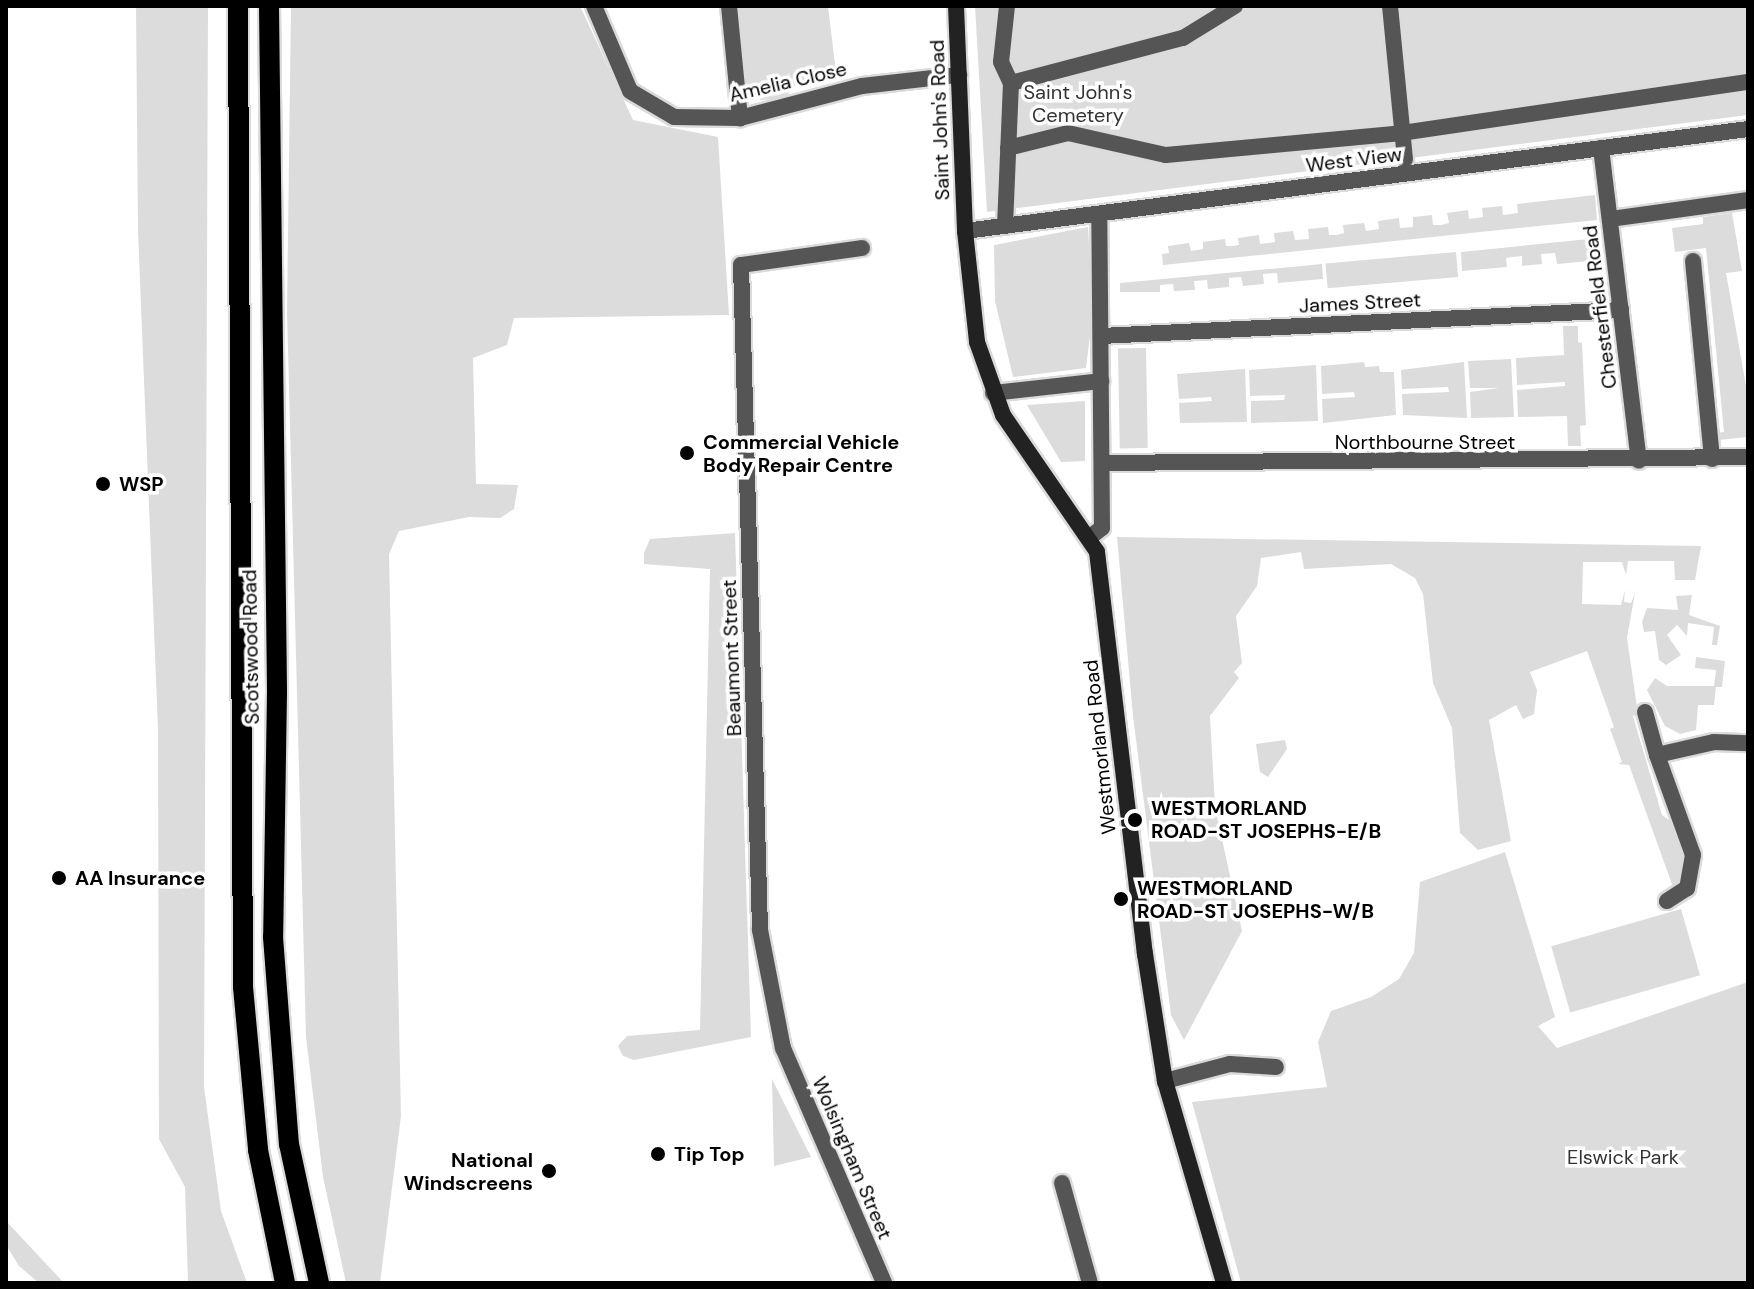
<!DOCTYPE html>
<html>
<head>
<meta charset="utf-8">
<style>
	body { margin:0 }
	#map { position:relative; width:1754px; height:1289px; overflow:hidden; background:#fff; font-family:"DM Sans",sans-serif }
	div>[style] { position:absolute }
	.green>* { inset:0; background:#dcdcdc; transform-origin:0 0 }
	.roads { filter:drop-shadow(2px 0 #dbdbdb) drop-shadow(-2px 0 #dbdbdb) drop-shadow(0 2px #dbdbdb) drop-shadow(0 -2px #dbdbdb) }
	.street>* { height:16px; margin:-8px; padding:0 8px; transform-origin:8px; border-radius:8px; background:#555 }
	.secondary>* { height:16px; margin:-8px; padding:0 8px; transform-origin:8px; border-radius:8px; background:#222 }
	.primary>* { height:20px; margin:-10px; padding:0 10px; transform-origin:10px; border-radius:10px; background:#000 }
	.dots>* { width:22px; height:22px; translate:-50% -50%; box-sizing:border-box; border:4px solid #fff; border-radius:50% }
	span { translate:-50% -50%; white-space:nowrap; text-align:center; line-height:1.15; -webkit-text-stroke:7px #fff; paint-order:stroke }
	.street-label { font-size:20px; color:#000 }
	.park-label { font-size:20px; color:#333 }
	.poi-label { font-size:20px; color:#000; font-weight:700 }
	.left { translate:0 -50%; text-align:left }
	.right { translate:-100% -50%; text-align:right }
	.frame { position:absolute; inset:0; border:8px solid #000; pointer-events:none }
</style>
</head>
<body>
<div id="map">
	<div class="green">
		<div style="clip-path:polygon(136px 6px,208px 6px,204px 1087px,221px 1211px,247px 1283px,188px 1283px,185px 1187px,159px 1139px,158px 729px,138px 231px)"></div>
		<div style="clip-path:polygon(291px 6px,580px 6px,633px 120px,718px 137px,729px 315px,514px 318px,507px 345px,473px 358px,476px 484px,518px 485px,514px 509px,500px 518px,469px 517px,399px 531px,389px 554px,401px 1116px,380px 1283px,346px 1283px,323px 1177px,306px 1037px,287px 312px)"></div>
		<div style="clip-path:polygon(737px 6px,828px 6px,836px 73px,795px 85px,785px 98px,761px 100px,750px 94px,744px 86px)"></div>
		<div style="clip-path:polygon(975px 6px,1748px 6px,1748px 115px,987px 212px)"></div>
		<div style="clip-path:polygon(1595px 195px,1597px 220px,1163px 265px,1162px 254px,1169px 253px,1168px 246px,1189px 243px,1191px 251px,1203px 249px,1203px 242px,1225px 239px,1226px 246px,1233px 246px,1239px 245px,1238px 238px,1259px 235px,1260px 244px,1275px 242px,1274px 233px,1293px 231px,1295px 240px,1309px 239px,1308px 229px,1328px 227px,1329px 235px,1337px 235px,1344px 233px,1343px 225px,1364px 223px,1366px 231px,1379px 229px,1378px 221px,1399px 218px,1400px 228px,1413px 227px,1413px 217px,1432px 215px,1433px 225px,1441px 225px,1449px 223px,1447px 213px,1468px 210px,1469px 219px,1483px 217px,1482px 208px,1502px 206px,1503px 215px,1511px 214px,1518px 213px,1517px 204px)"></div>
		<div style="clip-path:polygon(1732px 213px,1742px 271px,1726px 273px,1748px 397px,1748px 437px,1718px 440px,1717px 433px,1724px 432px,1706px 248px,1675px 252px,1672px 228px,1703px 224px,1703px 217px)"></div>
		<div style="clip-path:polygon(1088px 227px,1093px 311px,1086px 368px,1013px 377px,995px 301px,994px 245px)"></div>
		<div style="clip-path:polygon(1599px 238px,1601px 260px,1557px 264px,1555px 253px,1541px 254px,1542px 264px,1522px 266px,1522px 256px,1513px 257px,1506px 258px,1507px 267px,1462px 271px,1461px 252px)"></div>
		<div style="left:1456px;top:252px;width:25px;height:131px;rotate:85deg"></div>
		<div style="clip-path:polygon(1322px 264px,1323px 279px,1278px 283px,1277px 273px,1263px 274px,1264px 284px,1243px 286px,1241px 277px,1229px 278px,1229px 287px,1208px 289px,1207px 280px,1194px 281px,1195px 290px,1174px 291px,1173px 284px,1160px 285px,1160px 292px,1120px 292px,1120px 283px)"></div>
		<div style="clip-path:polygon(1563px 326px,1578px 326px,1578px 342px,1582px 343px,1586px 425px,1580px 426px,1581px 446px,1568px 446px,1567px 416px,1518px 417px,1517px 390px,1565px 386px,1565px 382px,1517px 385px,1516px 358px,1564px 355px)"></div>
		<div style="left:1146px;top:348px;width:100px;height:28px;rotate:89deg"></div>
		<div style="clip-path:polygon(1511px 359px,1514px 417px,1471px 418px,1470px 392px,1499px 388px,1470px 388px,1468px 361px)"></div>
		<div style="clip-path:polygon(1364px 362px,1365px 367px,1379px 366px,1380px 372px,1394px 372px,1396px 415px,1323px 423px,1322px 399px,1355px 397px,1354px 392px,1322px 394px,1321px 366px)"></div>
		<div style="clip-path:polygon(1464px 362px,1467px 418px,1403px 415px,1402px 394px,1449px 392px,1448px 387px,1402px 389px,1401px 370px)"></div>
		<div style="clip-path:polygon(1316px 365px,1318px 421px,1251px 423px,1251px 401px,1284px 400px,1285px 395px,1250px 396px,1249px 370px)"></div>
		<div style="clip-path:polygon(1245px 369px,1247px 422px,1180px 423px,1179px 403px,1212px 401px,1211px 397px,1179px 399px,1177px 374px)"></div>
		<div style="clip-path:polygon(1085px 401px,1085px 461px,1061px 462px,1027px 405px)"></div>
		<div style="clip-path:polygon(735px 533px,751px 1037px,634px 1060px,623px 1056px,618px 1046px,627px 1036px,700px 1030px,710px 569px,644px 564px,644px 553px,650px 539px)"></div>
		<div style="clip-path:polygon(1117px 537px,1701px 546px,1695px 580px,1675px 580px,1674px 561px,1628px 561px,1626px 575px,1622px 562px,1583px 562px,1582px 604px,1621px 605px,1625px 590px,1624px 602px,1631px 603px,1635px 593px,1627px 638px,1638px 714px,1633px 716px,1662px 815px,1676px 825px,1690px 868px,1673px 887px,1629px 765px,1618px 764px,1622px 762px,1610px 729px,1614px 727px,1587px 651px,1530px 672px,1537px 690px,1534px 714px,1523px 719px,1516px 705px,1489px 720px,1511px 841px,1478px 850px,1460px 833px,1452px 728px,1433px 683px,1423px 594px,1415px 578px,1391px 564px,1304px 569px,1301px 552px,1261px 558px,1257px 586px,1236px 616px,1242px 663px,1234px 672px,1239px 678px,1210px 716px,1215px 807px,1242px 931px,1184px 1040px,1171px 1015px,1133px 716px)"></div>
		<div style="clip-path:polygon(1692px 595px,1689px 615px,1720px 626px,1717px 645px,1712px 645px,1714px 627px,1688px 623px,1687px 636px,1677px 625px,1667px 635px,1681px 655px,1666px 665px,1659px 660px,1655px 631px,1644px 632px,1642px 622px,1647px 608px,1678px 610px,1676px 596px)"></div>
		<div style="clip-path:polygon(1696px 657px,1725px 661px,1722px 687px,1716px 687px,1714px 705px,1698px 705px,1696px 730px,1680px 734px,1665px 726px,1647px 690px,1655px 678px,1667px 686px,1714px 686px,1716px 670px,1695px 668px)"></div>
		<div style="clip-path:polygon(1285px 740px,1287px 749px,1268px 777px,1260px 772px,1256px 744px)"></div>
		<div style="clip-path:polygon(1505px 852px,1555px 1017px,1538px 1026px,1557px 1048px,1748px 982px,1748px 1283px,1241px 1283px,1192px 1102px,1327px 1087px,1318px 1042px,1331px 1011px,1371px 997px,1399px 979px,1414px 953px,1420px 882px)"></div>
		<div style="left:1681px;top:909px;width:69px;height:135px;rotate:74deg"></div>
		<div style="clip-path:polygon(772px 1079px,811px 1157px,774px 1166px)"></div>
		<div style="clip-path:polygon(6px 1221px,64px 1283px,39px 1283px,19px 1266px,6px 1245px)"></div>
	</div>
	<div class="roads">
		<div class="street">
			<div style="left:594px;top:6px;width:92px;rotate:67deg"></div>
			<div style="left:630px;top:91px;width:51px;rotate:30.6deg"></div>
			<div style="left:674px;top:117px;width:66px;rotate:0.9deg"></div>
			<div style="left:740px;top:118px;width:126px;rotate:-14.7deg"></div>
			<div style="left:862px;top:86px;width:98px;rotate:-6.5deg"></div>
			<div style="left:729px;top:6px;width:113px;rotate:84.4deg"></div>
			<div style="left:1007px;top:6px;width:56px;rotate:96.1deg"></div>
			<div style="left:1001px;top:62px;width:23px;rotate:65deg"></div>
			<div style="left:1390px;top:6px;width:154px;rotate:84.4deg"></div>
			<div style="left:1008px;top:148px;width:62px;rotate:-14deg"></div>
			<div style="left:1068px;top:133px;width:100px;rotate:12.7deg"></div>
			<div style="left:1166px;top:155px;width:237px;rotate:-5.3deg"></div>
			<div style="left:1402px;top:133px;width:350px;rotate:-8.4deg"></div>
			<div style="left:1601px;top:148px;width:315px;rotate:83.1deg"></div>
			<div style="left:1610px;top:219px;width:139px;rotate:-7.8deg"></div>
			<div style="left:1005px;top:226px;width:143px;rotate:-87.6deg"></div>
			<div style="left:1011px;top:83px;width:178px;rotate:-14.7deg"></div>
			<div style="left:1183px;top:38px;width:61px;rotate:-31.6deg"></div>
			<div style="left:965px;top:231px;width:790px;rotate:-7.42deg"></div>
			<div style="left:862px;top:248px;width:122px;rotate:172deg"></div>
			<div style="left:741px;top:265px;width:665px;rotate:88.36deg"></div>
			<div style="left:760px;top:930px;width:120px;rotate:79deg"></div>
			<div style="left:783px;top:1048px;width:256px;rotate:66.7deg"></div>
			<div style="left:1693px;top:261px;width:199px;rotate:84.5deg"></div>
			<div style="left:1101px;top:336px;width:521px;rotate:-2.86deg"></div>
			<div style="left:993px;top:393px;width:109px;rotate:-6.3deg"></div>
			<div style="left:1102px;top:463px;width:646px;rotate:-0.53deg"></div>
			<div style="left:1090px;top:537px;width:15px;rotate:-37deg"></div>
			<div style="left:1102px;top:528px;width:314px;rotate:-90.5deg"></div>
			<div style="left:1645px;top:712px;width:45px;rotate:74.4deg"></div>
			<div style="left:1657px;top:755px;width:58px;rotate:-12.8deg"></div>
			<div style="left:1714px;top:742px;width:34px;rotate:2deg"></div>
			<div style="left:1657px;top:755px;width:106px;rotate:70.2deg"></div>
			<div style="left:1693px;top:855px;width:34px;rotate:100deg"></div>
			<div style="left:1687px;top:888px;width:24px;rotate:147deg"></div>
			<div style="left:1165px;top:1081px;width:67px;rotate:-14.7deg"></div>
			<div style="left:1230px;top:1064px;width:46px;rotate:3.7deg"></div>
			<div style="left:1062px;top:1183px;width:104px;rotate:74.4deg"></div>
		</div>
		<div class="secondary">
			<div style="left:956px;top:6px;width:225px;rotate:87.7deg"></div>
			<div style="left:965px;top:231px;width:112px;rotate:83.8deg"></div>
			<div style="left:977px;top:342px;width:77px;rotate:70.4deg"></div>
			<div style="left:1003px;top:415px;width:166px;rotate:55.5deg"></div>
			<div style="left:1097px;top:552px;width:405px;rotate:83.2deg"></div>
			<div style="left:1145px;top:954px;width:129px;rotate:81.1deg"></div>
			<div style="left:1165px;top:1081px;width:210px;rotate:73.7deg"></div>
		</div>
		<div class="primary">
			<div style="left:238px;top:6px;width:981px;rotate:89.71deg"></div>
			<div style="left:243px;top:987px;width:164px;rotate:84.7deg"></div>
			<div style="left:258px;top:1150px;width:136px;rotate:78.5deg"></div>
			<div style="left:269px;top:6px;width:686px;rotate:89.33deg"></div>
			<div style="left:277px;top:692px;width:245px;rotate:90.9deg"></div>
			<div style="left:273px;top:937px;width:208px;rotate:85.6deg"></div>
			<div style="left:289px;top:1144px;width:142px;rotate:77.8deg"></div>
		</div>
	</div>
	<div class="dots">
		<div style="left:687px;top:453px;background:#000"></div>
		<div style="left:103px;top:484px;background:#000"></div>
		<div style="left:1135px;top:820px;background:#000"></div>
		<div style="left:59px;top:878px;background:#000"></div>
		<div style="left:1121px;top:899px;background:#000"></div>
		<div style="left:658px;top:1154px;background:#000"></div>
		<div style="left:549px;top:1171px;background:#000"></div>
	</div>
	<div class="street-label">
		<span style="left:788px;top:82px;rotate:-13deg">Amelia Close</span>
		<span style="left:940px;top:120px;rotate:-92deg">Saint John's Road</span>
		<span style="left:1354px;top:160px;rotate:-7deg">West View</span>
		<span style="left:1360px;top:303px;rotate:-3deg">James Street</span>
		<span style="left:1600px;top:307px;rotate:-97deg">Chesterfield Road</span>
		<span style="left:1425px;top:442px">Northbourne Street</span>
		<span style="left:251px;top:647px;rotate:-91deg">Scotswood Road</span>
		<span style="left:732px;top:658px;rotate:-92deg">Beaumont Street</span>
		<span style="left:1100px;top:747px;rotate:-96deg">Westmorland Road</span>
		<span style="left:852px;top:1158px;rotate:67deg">Wolsingham Street</span>
	</div>
	<div class="park-label">
		<span style="left:1078px;top:104px">Saint John's<br>Cemetery</span>
		<span style="left:1623px;top:1157px">Elswick Park</span>
	</div>
	<div class="poi-label">
		<span class="left" style="left:703px;top:454px">Commercial Vehicle<br>Body Repair Centre</span>
		<span class="left" style="left:119px;top:484px">WSP</span>
		<span class="left" style="left:1151px;top:820px">WESTMORLAND<br>ROAD-ST JOSEPHS-E/B</span>
		<span class="left" style="left:75px;top:878px">AA Insurance</span>
		<span class="left" style="left:1137px;top:900px">WESTMORLAND<br>ROAD-ST JOSEPHS-W/B</span>
		<span class="left" style="left:674px;top:1154px">Tip Top</span>
		<span class="right" style="left:533px;top:1172px">National<br>Windscreens</span>
	</div>
	<div class="frame"></div>
</div>
</body>
</html>
